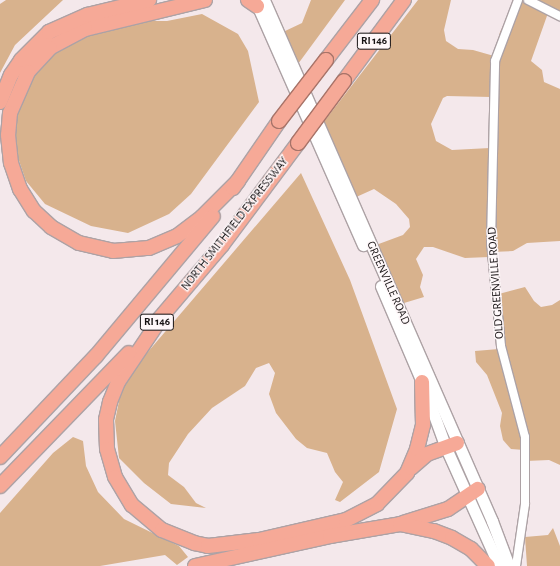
<!DOCTYPE html>
<html>
<head>
<meta charset="utf-8">
<style>
	body { margin:0 }
	#map { position:relative; width:560px; height:566px; overflow:hidden; background:#f4e8eb; font-family:"Alegreya Sans",sans-serif }
	div>[style] { position:absolute }
	.forest>* { inset:0; background:#d8b28d }
	.roads { filter:drop-shadow(1px 0 #ada2a5) drop-shadow(-1px 0 #ada2a5) drop-shadow(0 1px #ada2a5) drop-shadow(0 -1px #ada2a5) }
	.street>* { height:8px; margin:-4px; padding:0 4px; transform-origin:4px; border-radius:4px; background:#fff }
	.secondary>* { height:11px; margin:-5.5px; padding:0 5.5px; transform-origin:5.5px; border-radius:5.5px; background:#fff }
	.highway>* { height:14px; margin:-7px; padding:0 7px; transform-origin:7px; border-radius:7px; background:#f6a997 }
	.bridges { filter:drop-shadow(1px 0 #a87469) drop-shadow(-1px 0 #a87469) drop-shadow(0 1px #a87469) drop-shadow(0 -1px #a87469) }
	.highway-bridge>* { height:14px; margin:-7px; padding:0 7px; transform-origin:7px; border-radius:7px; background:#f6a997 }
	span { translate:-50% -50%; white-space:nowrap; text-align:center; line-height:1.15; -webkit-text-stroke:3px #fef7f9; paint-order:stroke }
	.shield-label span { padding:1px 3px; background:#fef7f9; border:1px solid; border-radius:3px; -webkit-text-stroke-width:0 }
	.shield-label { font-size:11px; color:#161213; font-weight:700 }
	.street-label { font-size:12px; color:#161213 }
</style>
</head>
<body>
<div id="map">
	<div class="forest">
		<div style="clip-path:polygon(6px 0,63px 0,15px 45px,0 73px,0 4px)"></div>
		<div style="clip-path:polygon(311px 0,345px 0,298px 64px,283px 32px,302px 23px)"></div>
		<div style="clip-path:polygon(evenodd,418px 0,451px 0,444px 30px,446px 41px,458px 49px,473px 50px,494px 56px,500px 32px,516px 0,560px 0,560px 18px,548px 13px,531px 61px,542px 70px,544px 82px,560px 89px,560px 241px,527px 243px,513px 251px,491px 252px,489px 257px,465px 258px,433px 247px,424px 247px,416px 259px,423px 275px,420px 287px,424px 297px,404px 303px,376px 245px,403px 235px,410px 227px,409px 219px,396px 204px,374px 189px,354px 198px,319px 128px,418px 0,447px 96px,491px 97px,490px 148px,452px 150px,436px 141px,431px 124px,443px 98px,447px 96px)"></div>
		<div style="clip-path:polygon(202px 14px,238px 34px,248px 51px,259px 102px,191px 194px,169px 214px,128px 233px,91px 226px,45px 204px,26px 181px,16px 152px,10px 116px,23px 82px,61px 44px,126px 21px,167px 21px)"></div>
		<div style="clip-path:polygon(301px 173px,350px 280px,397px 409px,379px 472px,340px 502px,335px 500px,343px 482px,335px 472px,327px 453px,307px 448px,296px 439px,276px 413px,269px 394px,275px 373px,269px 363px,256px 368px,245px 386px,212px 408px,188px 434px,169px 463px,168px 475px,184px 487px,196px 503px,206px 508px,171px 504px,144px 483px,119px 458px,115px 421px,123px 381px)"></div>
		<div style="clip-path:polygon(525px 287px,534px 301px,541px 307px,552px 305px,560px 300px,560px 465px,549px 460px,526px 461px,524px 450px,511px 449px,503px 440px,500px 426px,502px 413px,487px 375px,476px 362px,475px 351px,499px 349px,495px 295px)"></div>
		<div style="clip-path:polygon(73px 437px,83px 441px,86px 466px,98px 492px,124px 519px,179px 546px,188px 557px,177px 565px,165px 555px,100px 566px,0 566px,0 513px,53px 453px)"></div>
		<div style="clip-path:polygon(553px 528px,560px 546px,560px 566px,527px 566px,525px 537px,548px 535px)"></div>
	</div>
	<div class="roads">
		<div class="street">
			<div style="left:528px;top:0;width:36px;rotate:27deg"></div>
			<div style="left:516px;top:566px;width:63px;rotate:-81.7deg"></div>
			<div style="left:525px;top:504px;width:67px;rotate:-90deg"></div>
			<div style="left:525px;top:437px;width:94px;rotate:-104.8deg"></div>
			<div style="left:501px;top:346px;width:103px;rotate:-95.5deg"></div>
			<div style="left:491px;top:243px;width:182px;rotate:-88.7deg"></div>
			<div style="left:495px;top:61px;width:65px;rotate:-69.3deg"></div>
		</div>
		<div class="secondary">
			<div style="left:255px;top:0;width:268px;rotate:66.2deg"></div>
			<div style="left:264px;top:0;width:569px;rotate:66.36deg"></div>
			<div style="left:492px;top:521px;width:48px;rotate:69.3deg"></div>
			<div style="left:381px;top:286px;width:104px;rotate:66.9deg"></div>
			<div style="left:422px;top:382px;width:70px;rotate:70deg"></div>
			<div style="left:446px;top:448px;width:129px;rotate:65.8deg"></div>
		</div>
		<div class="highway">
			<div style="left:205px;top:0;width:123px;rotate:166.4deg"></div>
			<div style="left:85px;top:29px;width:40px;rotate:152deg"></div>
			<div style="left:50px;top:48px;width:33px;rotate:133deg"></div>
			<div style="left:28px;top:72px;width:45px;rotate:113.7deg"></div>
			<div style="left:10px;top:113px;width:22px;rotate:95deg"></div>
			<div style="left:8px;top:135px;width:28px;rotate:84deg"></div>
			<div style="left:11px;top:163px;width:28px;rotate:71deg"></div>
			<div style="left:20px;top:189px;width:26px;rotate:58deg"></div>
			<div style="left:34px;top:211px;width:23px;rotate:43deg"></div>
			<div style="left:51px;top:227px;width:32px;rotate:30deg"></div>
			<div style="left:79px;top:243px;width:35px;rotate:13deg"></div>
			<div style="left:113px;top:251px;width:36px;rotate:-5deg"></div>
			<div style="left:149px;top:248px;width:30px;rotate:-23deg"></div>
			<div style="left:177px;top:236px;width:31px;rotate:-37deg"></div>
			<div style="left:202px;top:217px;width:51px;rotate:-45deg"></div>
			<div style="left:248px;top:0;width:11px;rotate:34deg"></div>
			<div style="left:326px;top:60px;width:76px;rotate:-52.5deg"></div>
			<div style="left:344px;top:81px;width:101px;rotate:-53.5deg"></div>
			<div style="left:0;top:102px;width:29px;rotate:-68deg"></div>
			<div style="left:11px;top:75px;width:18px;rotate:-56deg"></div>
			<div style="left:21px;top:60px;width:40px;rotate:-45deg"></div>
			<div style="left:49px;top:32px;width:42px;rotate:-24.1deg"></div>
			<div style="left:87px;top:15px;width:64px;rotate:-13.6deg"></div>
			<div style="left:233px;top:188px;width:81px;rotate:-55.5deg"></div>
			<div style="left:161px;top:318px;width:77px;rotate:123.9deg"></div>
			<div style="left:118px;top:382px;width:22px;rotate:112deg"></div>
			<div style="left:110px;top:402px;width:18px;rotate:103deg"></div>
			<div style="left:106px;top:420px;width:29px;rotate:88deg"></div>
			<div style="left:107px;top:449px;width:29px;rotate:74deg"></div>
			<div style="left:115px;top:477px;width:33px;rotate:59deg"></div>
			<div style="left:132px;top:505px;width:39px;rotate:40deg"></div>
			<div style="left:162px;top:530px;width:35px;rotate:22deg"></div>
			<div style="left:194px;top:543px;width:14px;rotate:12deg"></div>
			<div style="left:208px;top:546px;width:51px;rotate:-6.7deg"></div>
			<div style="left:259px;top:540px;width:89px;rotate:-12.9deg"></div>
			<div style="left:346px;top:520px;width:35px;rotate:-27deg"></div>
			<div style="left:377px;top:504px;width:43px;rotate:-45.9deg"></div>
			<div style="left:407px;top:473px;width:26px;rotate:-67deg"></div>
			<div style="left:417px;top:449px;width:25px;rotate:-76deg"></div>
			<div style="left:423px;top:425px;width:43px;rotate:-91.3deg"></div>
			<div style="left:155px;top:324px;width:104px;rotate:-49.7deg"></div>
			<div style="left:222px;top:245px;width:127px;rotate:-53.3deg"></div>
			<div style="left:0;top:457px;width:139px;rotate:-46.5deg"></div>
			<div style="left:96px;top:356px;width:182px;rotate:-50.1deg"></div>
			<div style="left:411px;top:468px;width:21px;rotate:-41deg"></div>
			<div style="left:427px;top:454px;width:32px;rotate:-20deg"></div>
			<div style="left:0;top:486px;width:185px;rotate:-45.9deg"></div>
			<div style="left:403px;top:523px;width:47px;rotate:-17.3deg"></div>
			<div style="left:448px;top:509px;width:36px;rotate:-34deg"></div>
			<div style="left:195px;top:566px;width:138px;rotate:-12.5deg"></div>
			<div style="left:330px;top:536px;width:71px;rotate:-9.7deg"></div>
			<div style="left:400px;top:524px;width:35px;rotate:12deg"></div>
			<div style="left:434px;top:531px;width:19px;rotate:21deg"></div>
			<div style="left:452px;top:538px;width:22px;rotate:30deg"></div>
			<div style="left:471px;top:549px;width:24px;rotate:45deg"></div>
		</div>
	</div>
	<div class="bridges">
		<div class="highway-bridge">
			<div style="left:279px;top:121px;width:77px;rotate:-52.4deg"></div>
			<div style="left:298px;top:143px;width:77px;rotate:-53.4deg"></div>
		</div>
	</div>
	<div class="shield-label">
		<span style="left:374px;top:41px">RI 146</span>
		<span style="left:157px;top:322px">RI 146</span>
	</div>
	<div class="street-label">
		<span style="left:235px;top:224px;rotate:-52deg">NORTH SMITHFIELD EXPRESSWAY</span>
		<span style="left:388px;top:283px;rotate:66deg">GREENVILLE ROAD</span>
		<span style="left:496px;top:283px;rotate:-94deg">OLD GREENVILLE ROAD</span>
	</div>
</div>
</body>
</html>
